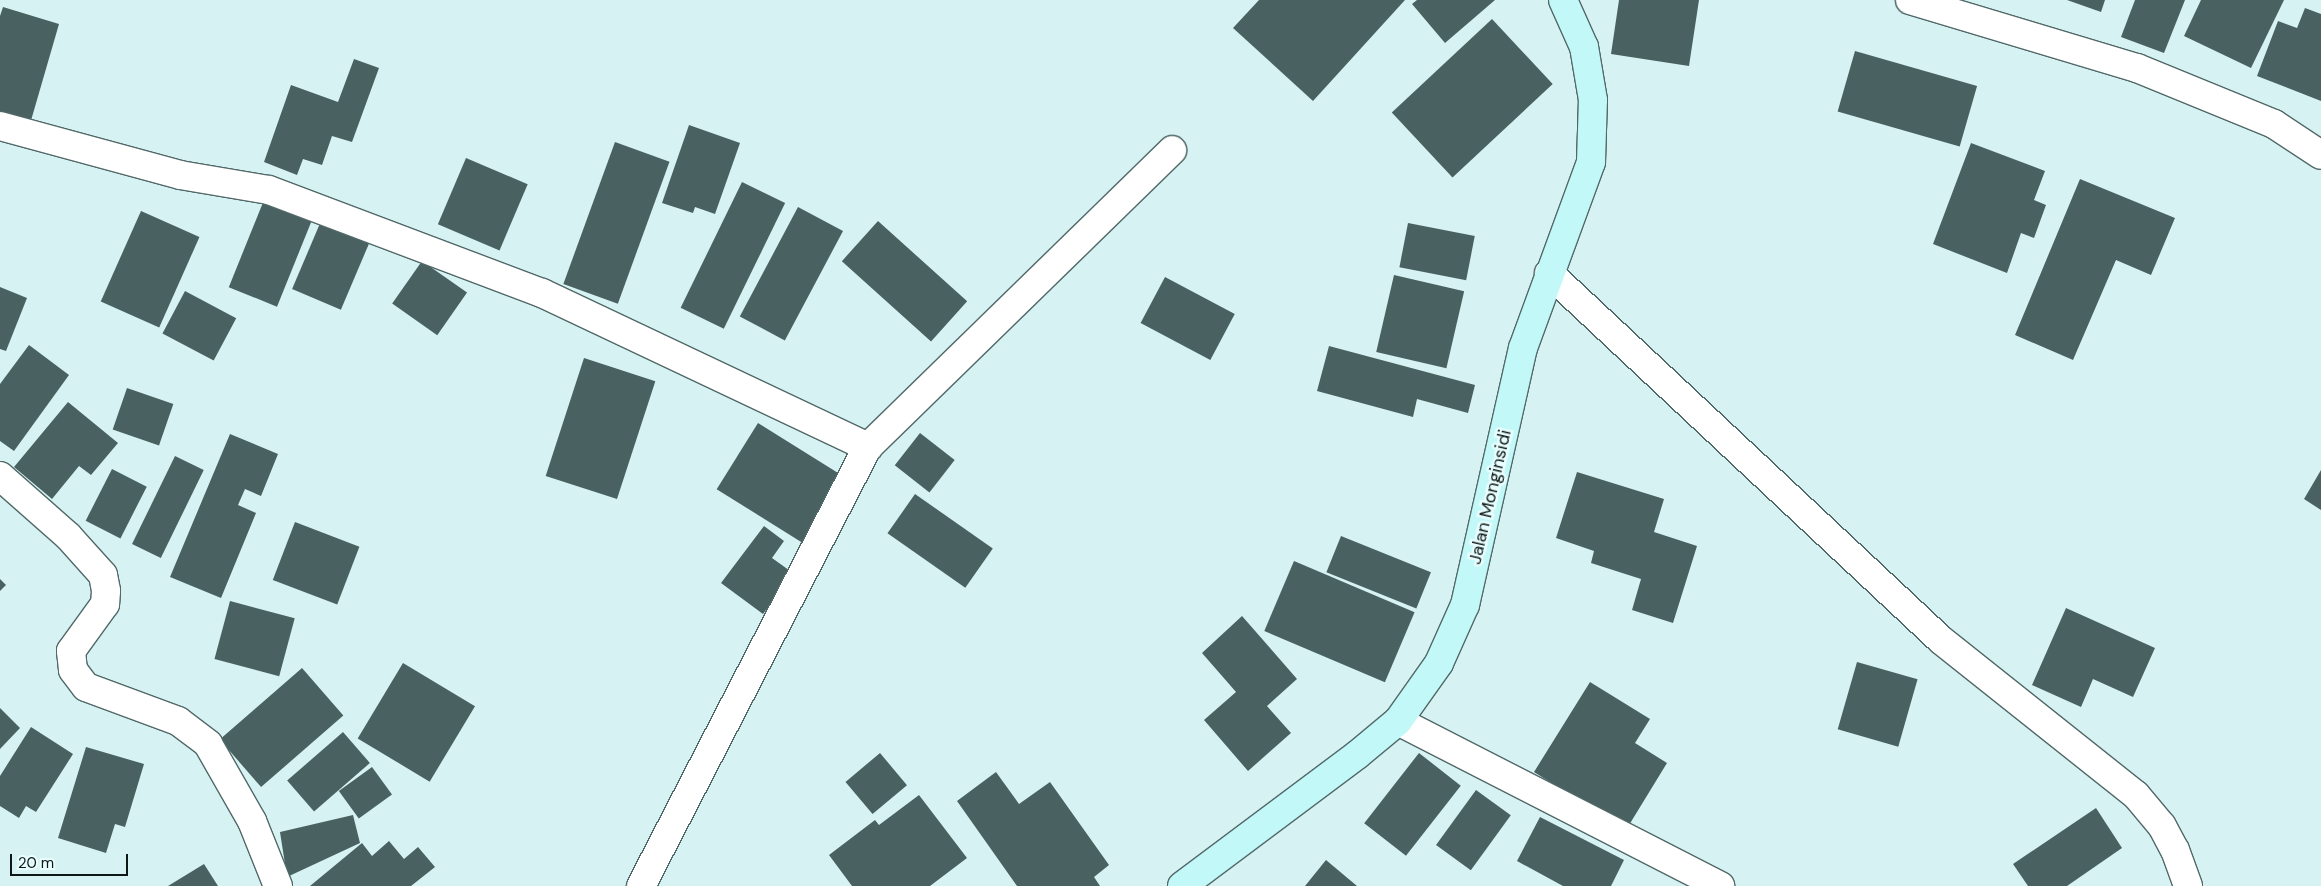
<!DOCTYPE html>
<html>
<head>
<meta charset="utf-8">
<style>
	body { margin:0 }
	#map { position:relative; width:2321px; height:886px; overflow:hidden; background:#d7f2f2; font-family:"DM Sans",sans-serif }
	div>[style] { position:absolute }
	.building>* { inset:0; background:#4a6161; transform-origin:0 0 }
	.roads { filter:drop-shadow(1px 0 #526969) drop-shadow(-1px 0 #526969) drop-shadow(0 1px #526969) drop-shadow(0 -1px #526969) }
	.street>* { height:28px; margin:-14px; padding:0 14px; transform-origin:14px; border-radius:14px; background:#fff }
	.secondary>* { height:28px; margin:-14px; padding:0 14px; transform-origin:14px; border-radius:14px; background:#c3f8f9 }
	span { translate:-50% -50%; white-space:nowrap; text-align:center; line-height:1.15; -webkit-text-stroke:5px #e9fefe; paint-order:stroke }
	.street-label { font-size:18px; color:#0f1818 }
	.scale { position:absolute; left:10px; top:854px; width:118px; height:22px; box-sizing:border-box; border:2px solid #0f1818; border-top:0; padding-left:6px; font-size:15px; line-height:18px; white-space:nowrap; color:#0f1818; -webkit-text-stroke:4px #e9fefe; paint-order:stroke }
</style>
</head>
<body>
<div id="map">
	<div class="building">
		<div style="clip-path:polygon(1259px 0,1405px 0,1313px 101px,1233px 28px)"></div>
		<div style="clip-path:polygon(1417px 0,1495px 0,1445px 43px,1412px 4px)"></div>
		<div style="clip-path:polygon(1619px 0,1699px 0,1689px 66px,1611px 54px)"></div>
		<div style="clip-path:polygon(2067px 0,2105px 0,2101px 12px)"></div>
		<div style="clip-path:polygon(2135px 0,2185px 0,2164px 53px,2121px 37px)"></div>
		<div style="clip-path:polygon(2201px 0,2284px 0,2251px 68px,2184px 36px)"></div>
		<div style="clip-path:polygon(3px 7px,59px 24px,30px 124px,0 115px,0 16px)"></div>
		<div style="clip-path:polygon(2305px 8px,2321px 14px,2321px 101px,2257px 76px,2278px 21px,2297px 28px)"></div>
		<div style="left:1492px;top:19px;width:89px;height:137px;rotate:47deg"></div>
		<div style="left:1855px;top:51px;width:127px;height:63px;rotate:16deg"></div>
		<div style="clip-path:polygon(354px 59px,379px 68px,352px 142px,332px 136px,322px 165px,303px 159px,297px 175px,264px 162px,291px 85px,338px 102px)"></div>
		<div style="clip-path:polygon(689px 125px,740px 143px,715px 214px,695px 207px,693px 213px,662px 203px)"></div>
		<div style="left:615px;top:142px;width:58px;height:151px;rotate:20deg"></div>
		<div style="clip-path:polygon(1971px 143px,2045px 171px,2034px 200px,2046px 205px,2034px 238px,2021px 233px,2007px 273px,1933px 244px)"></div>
		<div style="left:466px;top:158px;width:67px;height:72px;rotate:23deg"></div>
		<div style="clip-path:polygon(2080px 179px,2175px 218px,2151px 275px,2116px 260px,2073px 360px,2015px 335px)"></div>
		<div style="left:742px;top:182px;width:48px;height:140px;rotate:26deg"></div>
		<div style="left:264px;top:200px;width:52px;height:94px;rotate:22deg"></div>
		<div style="left:798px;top:207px;width:51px;height:124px;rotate:28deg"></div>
		<div style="left:141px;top:211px;width:64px;height:99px;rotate:24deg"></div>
		<div style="left:321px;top:221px;width:53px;height:74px;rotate:23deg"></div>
		<div style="left:878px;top:221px;width:120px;height:54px;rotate:42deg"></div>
		<div style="left:1408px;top:223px;width:68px;height:45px;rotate:11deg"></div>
		<div style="left:422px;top:261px;width:55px;height:52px;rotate:35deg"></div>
		<div style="left:1394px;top:275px;width:72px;height:79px;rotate:13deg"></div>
		<div style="left:1165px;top:277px;width:79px;height:52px;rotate:28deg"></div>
		<div style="clip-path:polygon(0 287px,27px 298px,6px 351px,0 349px)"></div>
		<div style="left:185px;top:291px;width:58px;height:48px;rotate:28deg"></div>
		<div style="clip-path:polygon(29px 345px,69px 375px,14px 451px,0 441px,0 384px)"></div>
		<div style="clip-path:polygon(1329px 346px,1475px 385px,1468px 413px,1417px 399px,1413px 417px,1317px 391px)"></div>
		<div style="left:584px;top:358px;width:75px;height:124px;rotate:18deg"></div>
		<div style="left:127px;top:388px;width:49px;height:44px;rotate:19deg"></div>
		<div style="clip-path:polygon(68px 402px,118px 443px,91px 475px,79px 466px,52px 499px,14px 467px)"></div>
		<div style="left:758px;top:423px;width:102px;height:78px;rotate:32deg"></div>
		<div style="left:920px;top:433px;width:44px;height:41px;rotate:38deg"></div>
		<div style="clip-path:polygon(230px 434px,278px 454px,261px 496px,245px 489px,238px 505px,256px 513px,221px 598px,170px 577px)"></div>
		<div style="left:175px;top:456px;width:32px;height:98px;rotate:26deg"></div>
		<div style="left:112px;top:469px;width:39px;height:58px;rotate:27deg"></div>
		<div style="clip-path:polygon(2321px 470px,2321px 510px,2304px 499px)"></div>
		<div style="clip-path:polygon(1577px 472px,1664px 499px,1654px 532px,1697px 546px,1673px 623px,1632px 610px,1641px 579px,1591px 563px,1594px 551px,1556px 538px)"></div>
		<div style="left:915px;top:494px;width:95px;height:48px;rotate:35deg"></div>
		<div style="left:295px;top:522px;width:69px;height:62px;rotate:21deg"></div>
		<div style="clip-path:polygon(764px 526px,784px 541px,772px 558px,793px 573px,763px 614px,721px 583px)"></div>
		<div style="left:1341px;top:536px;width:97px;height:39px;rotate:22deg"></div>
		<div style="left:1294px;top:561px;width:131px;height:76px;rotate:23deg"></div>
		<div style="clip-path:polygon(0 579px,6px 585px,0 591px)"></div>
		<div style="left:230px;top:601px;width:67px;height:60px;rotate:15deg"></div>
		<div style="clip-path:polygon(2066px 608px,2155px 648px,2133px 697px,2093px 679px,2081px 707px,2032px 685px)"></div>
		<div style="clip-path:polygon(1242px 616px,1297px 679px,1267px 706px,1291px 733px,1248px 771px,1204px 720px,1236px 692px,1202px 653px)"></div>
		<div style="left:1857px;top:662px;width:63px;height:70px;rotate:16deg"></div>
		<div style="left:403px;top:663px;width:84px;height:88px;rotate:31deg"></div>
		<div style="left:302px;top:668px;width:63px;height:109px;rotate:49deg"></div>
		<div style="clip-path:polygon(1590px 682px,1650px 719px,1635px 743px,1667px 763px,1626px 830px,1534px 772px)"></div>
		<div style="clip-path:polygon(0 708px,20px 728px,0 749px)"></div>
		<div style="clip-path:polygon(31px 727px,73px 754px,36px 812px,26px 806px,19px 818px,0 806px,0 776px)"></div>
		<div style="left:343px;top:732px;width:41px;height:74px;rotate:49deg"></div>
		<div style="clip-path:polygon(86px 747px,144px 764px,125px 827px,115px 824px,106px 853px,58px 838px)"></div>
		<div style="left:880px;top:753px;width:42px;height:45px;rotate:50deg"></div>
		<div style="left:1419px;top:753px;width:53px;height:89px;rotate:38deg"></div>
		<div style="left:372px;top:767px;width:34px;height:41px;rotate:54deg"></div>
		<div style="clip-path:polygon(996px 772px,1019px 804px,1050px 782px,1109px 865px,1094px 877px,1100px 886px,1017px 886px,957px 801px)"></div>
		<div style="left:1476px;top:790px;width:43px;height:68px;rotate:36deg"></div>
		<div style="clip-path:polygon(919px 795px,967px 858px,930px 886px,852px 886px,829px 855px,875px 820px,879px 825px)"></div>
		<div style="clip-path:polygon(2096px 808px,2122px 848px,2067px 886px,2028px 886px,2013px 864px)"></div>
		<div style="clip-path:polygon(353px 815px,360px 843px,287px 877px,280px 832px)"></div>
		<div style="clip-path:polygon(1540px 817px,1624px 860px,1611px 886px,1563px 886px,1517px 861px)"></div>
		<div style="clip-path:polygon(389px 841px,404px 859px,418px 847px,435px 867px,411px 886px,310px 886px,362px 843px,372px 856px)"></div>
		<div style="clip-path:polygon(1326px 860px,1357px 886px,1305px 886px)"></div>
		<div style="clip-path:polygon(204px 864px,218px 886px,168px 886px)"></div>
	</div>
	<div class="roads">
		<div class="street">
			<div style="left:1910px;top:0;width:237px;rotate:16.7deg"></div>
			<div style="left:2137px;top:68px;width:148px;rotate:22.2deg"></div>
			<div style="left:2274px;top:124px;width:56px;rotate:33.4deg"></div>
			<div style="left:0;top:126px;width:187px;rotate:15.2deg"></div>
			<div style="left:180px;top:175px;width:90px;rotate:9.6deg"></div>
			<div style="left:269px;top:190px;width:292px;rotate:20.7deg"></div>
			<div style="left:542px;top:293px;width:361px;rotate:25.3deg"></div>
			<div style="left:1549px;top:273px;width:537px;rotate:43.11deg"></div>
			<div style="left:1941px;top:640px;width:249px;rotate:38.5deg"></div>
			<div style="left:2136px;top:795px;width:40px;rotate:50deg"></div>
			<div style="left:2162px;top:826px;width:27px;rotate:62deg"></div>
			<div style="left:2175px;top:850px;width:38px;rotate:70deg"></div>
			<div style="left:0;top:476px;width:91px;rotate:41.4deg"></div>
			<div style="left:68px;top:536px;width:52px;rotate:48.1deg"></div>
			<div style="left:103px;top:575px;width:16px;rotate:79deg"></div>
			<div style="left:106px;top:591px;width:13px;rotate:94deg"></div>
			<div style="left:105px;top:604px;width:58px;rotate:125.9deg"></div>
			<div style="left:71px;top:651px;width:19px;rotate:84deg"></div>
			<div style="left:73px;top:670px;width:21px;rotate:53deg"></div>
			<div style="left:86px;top:687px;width:98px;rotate:20.3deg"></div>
			<div style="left:178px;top:721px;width:38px;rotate:37deg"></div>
			<div style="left:208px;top:744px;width:89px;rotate:60.3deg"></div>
			<div style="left:252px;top:821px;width:70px;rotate:68.2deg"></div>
			<div style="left:1398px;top:721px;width:362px;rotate:27.1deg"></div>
			<div style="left:641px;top:886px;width:494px;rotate:-62.7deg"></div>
			<div style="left:868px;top:447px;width:425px;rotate:-44.3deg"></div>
		</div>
		<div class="secondary">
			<div style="left:1182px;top:886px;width:219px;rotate:-36.8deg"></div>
			<div style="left:1357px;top:755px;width:53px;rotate:-39.7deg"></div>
			<div style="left:1398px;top:721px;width:71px;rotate:-54.7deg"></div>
			<div style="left:1439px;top:663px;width:64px;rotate:-65.9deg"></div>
			<div style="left:1465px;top:605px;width:263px;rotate:-77.3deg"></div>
			<div style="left:1523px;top:348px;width:198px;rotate:-69.9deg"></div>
			<div style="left:1591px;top:162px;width:62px;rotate:-88.2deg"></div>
			<div style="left:1593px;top:100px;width:54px;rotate:-99.6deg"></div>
			<div style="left:1584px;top:47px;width:51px;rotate:-114.1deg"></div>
		</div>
	</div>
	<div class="street-label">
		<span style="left:1490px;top:497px;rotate:-77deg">Jalan Monginsidi</span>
	</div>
	<div class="scale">20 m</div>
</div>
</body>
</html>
